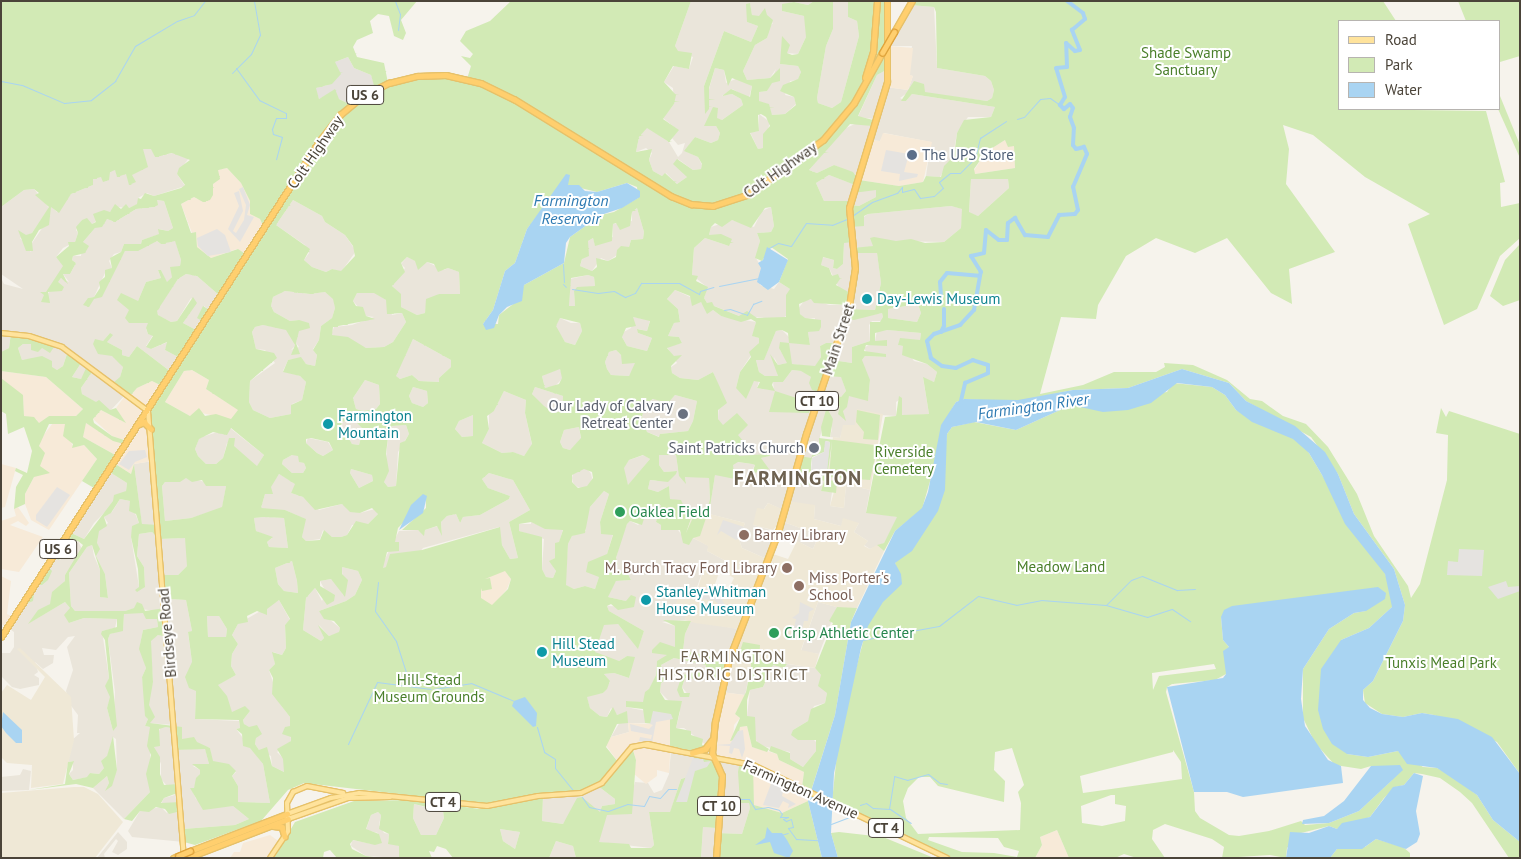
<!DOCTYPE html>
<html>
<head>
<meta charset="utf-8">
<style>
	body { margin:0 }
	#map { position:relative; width:1521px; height:859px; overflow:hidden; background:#f6f3ec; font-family:"PT Sans",sans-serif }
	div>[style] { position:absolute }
	.residential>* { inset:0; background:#eae5da }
	.round { border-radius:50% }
	.commercial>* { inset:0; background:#f7ead8 }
	.industrial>* { inset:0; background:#e6e2dd }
	.education>* { inset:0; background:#efe8d6 }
	.green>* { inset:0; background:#d2eab5 }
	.parking>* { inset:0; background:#e5e3e0 }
	.water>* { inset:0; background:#a9d4f2 }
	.stream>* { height:1px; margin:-0.5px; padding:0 0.5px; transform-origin:0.5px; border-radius:0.5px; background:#a9d4f2 }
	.river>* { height:4px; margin:-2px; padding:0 2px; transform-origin:2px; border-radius:2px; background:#a9d4f2 }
	.roads { filter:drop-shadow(1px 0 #e6c16a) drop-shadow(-1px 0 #e6c16a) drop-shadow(0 1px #e6c16a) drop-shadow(0 -1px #e6c16a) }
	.major>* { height:4px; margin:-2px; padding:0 2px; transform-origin:2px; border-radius:2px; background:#ffe39c }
	.highway>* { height:4.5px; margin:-2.25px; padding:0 2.25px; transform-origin:2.25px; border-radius:2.25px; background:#ffcf6e }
	.bridges { filter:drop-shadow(1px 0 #e0a43c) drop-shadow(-1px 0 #e0a43c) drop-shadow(0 1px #e0a43c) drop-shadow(0 -1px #e0a43c) }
	.highway-bridge>* { height:4.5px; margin:-2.25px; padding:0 2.25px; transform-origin:2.25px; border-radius:2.25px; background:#ffcf6e }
	.dots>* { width:14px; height:14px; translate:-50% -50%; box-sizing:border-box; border:2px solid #fff; border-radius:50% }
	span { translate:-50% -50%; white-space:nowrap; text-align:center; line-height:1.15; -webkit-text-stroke:4px #fff; paint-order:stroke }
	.shield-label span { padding:1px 4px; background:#fff; border:1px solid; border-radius:4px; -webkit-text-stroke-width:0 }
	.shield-label { font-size:14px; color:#4b4439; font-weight:700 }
	.park-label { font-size:15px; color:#4a7f2a }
	.street-label { font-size:15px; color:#4b4439 }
	.service-label { font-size:15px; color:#4e5e75 }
	.left { translate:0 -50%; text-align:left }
	.culture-label { font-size:15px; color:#0d838f }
	.worship-label { font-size:15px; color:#5b616d }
	.right { translate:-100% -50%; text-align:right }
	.leisure-label { font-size:15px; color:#27864d }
	.education-label { font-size:15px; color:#785e54 }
	.water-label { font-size:16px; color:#2e7ab2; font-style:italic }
	.neighbourhood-label { font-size:16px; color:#6e6250; letter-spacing:1px }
	.district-label { font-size:20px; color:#6e6250; font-weight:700; letter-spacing:1px }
	.frame { position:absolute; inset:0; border:2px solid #4b4439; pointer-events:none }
	.legend { position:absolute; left:1338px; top:20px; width:162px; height:90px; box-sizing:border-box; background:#fff; border:1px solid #b7b4b0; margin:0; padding:6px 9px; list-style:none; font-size:15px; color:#4b4439 }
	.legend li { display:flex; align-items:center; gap:10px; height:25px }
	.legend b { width:25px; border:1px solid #b7b4b0 }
</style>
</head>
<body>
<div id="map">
	<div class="residential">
		<div style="clip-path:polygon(691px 1px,814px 1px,808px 5px,794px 2px,786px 4px,782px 11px,804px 16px,806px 21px,806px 37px,798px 54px,787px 53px,780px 64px,798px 66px,801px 72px,798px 80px,790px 81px,785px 95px,794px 97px,796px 104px,785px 114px,772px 115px,759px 101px,759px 92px,767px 91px,776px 69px,770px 78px,747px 80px,743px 71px,755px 45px,767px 38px,769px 27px,773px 23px,752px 15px,750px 4px,747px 22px,758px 26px,751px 42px,724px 31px,704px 86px,709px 109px,709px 89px,715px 68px,724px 70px,726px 83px,738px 78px,752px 86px,749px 98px,732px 89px,722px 96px,732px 94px,741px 99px,743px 105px,722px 120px,717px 119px,716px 106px,716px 126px,720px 133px,718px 140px,711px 143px,695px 137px,685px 151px,698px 157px,702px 165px,701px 169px,693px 170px,678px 159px,687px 177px,677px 184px,666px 173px,662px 176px,653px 171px,649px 160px,652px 153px,646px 148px,636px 152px,639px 137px,647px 127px,669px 142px,678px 157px,682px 153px,685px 143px,678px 145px,672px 138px,678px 130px,663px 118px,674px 104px,673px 88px,664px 82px,674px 66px,689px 69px,693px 57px,677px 51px,675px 46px)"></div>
		<div style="clip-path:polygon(833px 1px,848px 1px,848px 17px,857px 21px,859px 36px,841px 102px,832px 108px,818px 103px,817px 98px,826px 46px,833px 29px)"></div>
		<div style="clip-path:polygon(910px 5px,934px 7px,937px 68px,985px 76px,991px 81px,994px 90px,992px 98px,987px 101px,910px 91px,900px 98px,906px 101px,912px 94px,995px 107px,991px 117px,968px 117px,957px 133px,952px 161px,948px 163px,940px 177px,926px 176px,931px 142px,884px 133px,880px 141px,870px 140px,874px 119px,858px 117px,877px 75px,888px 69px,886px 87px,908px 90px,913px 76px,909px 75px,912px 46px,889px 46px,889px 33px,894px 32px)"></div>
		<div style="clip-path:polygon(759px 114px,770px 122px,763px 148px,758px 149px,750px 132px,759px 131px)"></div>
		<div style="clip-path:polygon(857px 123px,872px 126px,859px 176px,834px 165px,817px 173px,809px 170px,844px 129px)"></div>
		<div style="clip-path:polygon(151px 146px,155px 157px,173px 153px,189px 158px,177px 174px,185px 186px,154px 196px,147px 193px,138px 198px,138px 204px,129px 208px,117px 207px,92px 224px,82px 220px,76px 230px,78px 233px,75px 242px,63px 248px,56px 257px,64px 266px,46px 293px,46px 296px,61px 278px,69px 282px,63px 274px,70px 274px,76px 263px,72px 260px,73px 256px,81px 256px,83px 242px,95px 228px,107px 219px,115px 222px,136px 209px,154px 207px,157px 200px,164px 201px,173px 228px,168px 231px,159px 229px,160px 234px,142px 240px,141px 244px,124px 244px,121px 252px,114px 254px,109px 261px,112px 268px,105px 273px,94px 297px,88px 298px,94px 299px,105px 286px,125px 251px,157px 241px,161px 244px,175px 240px,181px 260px,180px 267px,167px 283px,161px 270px,158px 270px,161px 278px,146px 282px,138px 301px,129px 310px,129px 323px,149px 323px,146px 329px,148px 334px,153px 335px,146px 346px,151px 349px,168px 342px,165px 350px,180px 358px,171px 372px,137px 346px,129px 357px,122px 355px,122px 350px,107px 342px,110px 333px,103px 341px,123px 367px,120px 377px,127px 393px,110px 411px,82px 394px,81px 388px,94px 369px,86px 371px,81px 379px,72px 377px,83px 360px,68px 351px,63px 366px,57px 370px,30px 359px,22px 360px,18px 348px,23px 344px,31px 344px,31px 350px,42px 348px,53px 351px,11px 333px,9px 348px,1px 352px,1px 278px,4px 284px,23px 289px,1px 274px,1px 207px,24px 190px,34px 189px,49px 208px,32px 233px,20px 238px,31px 252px,32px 243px,45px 224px,51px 206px,57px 212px,71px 194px,93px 185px,93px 179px,110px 169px,115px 168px,117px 176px,142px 149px)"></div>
		<div style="clip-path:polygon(829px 175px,869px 190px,876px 190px,876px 197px,859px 206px,849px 205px,850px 201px,824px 201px,816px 183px)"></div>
		<div style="clip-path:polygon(971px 179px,1008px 179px,1009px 188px,978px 216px,969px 213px)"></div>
		<div style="clip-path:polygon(293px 200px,322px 216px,325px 222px,345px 235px,356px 251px,341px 272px,332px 269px,326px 272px,312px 267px,304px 260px,309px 253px,305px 245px,276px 225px)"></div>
		<div style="clip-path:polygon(951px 206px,963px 209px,961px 228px,944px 242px,893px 241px,874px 243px,873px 246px,854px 253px,877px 252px,881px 283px,875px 310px,848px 309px,857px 318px,882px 313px,883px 317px,882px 321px,872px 321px,869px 325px,870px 341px,852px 347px,852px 363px,832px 360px,838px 343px,826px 343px,820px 346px,821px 357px,815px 367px,792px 364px,781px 342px,780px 350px,788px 363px,778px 365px,774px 357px,778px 376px,765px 376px,759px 372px,756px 360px,764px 359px,776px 331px,782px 330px,789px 337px,810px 345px,808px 332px,813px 331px,815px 318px,805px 319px,800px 314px,798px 309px,804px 301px,811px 299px,829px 305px,847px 305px,852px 294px,840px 290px,829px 268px,821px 265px,822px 257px,834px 260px,833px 268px,837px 269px,843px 264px,844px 242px,852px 242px,850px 227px,868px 214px)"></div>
		<div style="clip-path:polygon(771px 207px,774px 226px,771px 232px,757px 233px,760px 241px,756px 258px,761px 267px,760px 285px,774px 289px,779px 282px,790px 289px,786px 316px,781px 319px,739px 316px,707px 303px,704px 298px,707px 287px,692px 275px,694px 248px,705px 238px,729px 246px,709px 235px,711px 227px,732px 220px,754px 227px,762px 211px)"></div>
		<div style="clip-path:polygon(637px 208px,644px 232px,643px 239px,631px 240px,629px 247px,608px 261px,601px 258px,592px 271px,580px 266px,588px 241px,593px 238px,595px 245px,613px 237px,613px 224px,632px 221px,632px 212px)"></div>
		<div style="clip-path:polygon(407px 257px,422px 264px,427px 262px,444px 270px,448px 268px,459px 272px,460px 294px,439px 294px,426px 306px,425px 313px,417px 315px,401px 307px,399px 293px,392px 286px,405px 268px,401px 264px)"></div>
		<div style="clip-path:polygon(186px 274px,197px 276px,220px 296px,210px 311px,204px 306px,204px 321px,198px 331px,183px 323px,196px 303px,191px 298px,177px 321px,171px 322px,159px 316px,156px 311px,178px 279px)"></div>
		<div style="clip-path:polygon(588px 275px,594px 277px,595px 286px,574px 291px,575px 306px,569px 306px,570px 279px)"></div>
		<div style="clip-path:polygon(675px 290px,701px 302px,708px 312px,713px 310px,721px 316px,756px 322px,753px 336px,759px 338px,759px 343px,740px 372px,736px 388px,748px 389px,754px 381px,759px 381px,757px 388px,774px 390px,773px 382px,783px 382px,792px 370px,802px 371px,811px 377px,841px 376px,846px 391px,841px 397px,826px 403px,817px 401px,826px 410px,826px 416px,815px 454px,811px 459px,800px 456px,817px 479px,824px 481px,821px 491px,832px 492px,830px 506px,844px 508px,846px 484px,870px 490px,866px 512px,898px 517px,884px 543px,870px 549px,864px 545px,868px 541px,854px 532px,859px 523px,841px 526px,814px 519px,815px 505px,785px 511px,768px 503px,753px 525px,778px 532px,781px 521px,819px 535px,813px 549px,780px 533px,767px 559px,742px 548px,739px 539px,745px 523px,709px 514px,715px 475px,705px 473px,706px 462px,716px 461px,733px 469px,732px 465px,737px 462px,752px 464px,755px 465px,749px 476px,756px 481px,754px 472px,763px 464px,761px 458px,770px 456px,739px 456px,718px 419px,720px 391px,713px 372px,698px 380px,680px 378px,672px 373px,671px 367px,677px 363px,667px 347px,682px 343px,679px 337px,668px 336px,674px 323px,680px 321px,678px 309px,667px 299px)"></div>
		<div style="clip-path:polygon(285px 291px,310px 294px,325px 292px,334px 299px,335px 308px,332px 318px,321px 326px,319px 340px,313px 349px,317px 355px,315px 366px,306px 364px,301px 358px,288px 360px,283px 371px,300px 376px,306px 382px,302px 400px,292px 404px,291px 414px,270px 418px,253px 410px,249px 402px,250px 381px,275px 363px,265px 350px,256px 349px,252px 332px,255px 327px,263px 325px,286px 329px,294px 338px,295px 346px,291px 350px,299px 347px,296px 343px,299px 320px,290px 321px,274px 312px,271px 306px,273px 297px)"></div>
		<div style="clip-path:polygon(374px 292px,386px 300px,392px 315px,402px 313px,406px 322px,393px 342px,384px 347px,366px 348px,331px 335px,334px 327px,352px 325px,374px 317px,366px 316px,353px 301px,357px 293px)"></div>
		<div style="clip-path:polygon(918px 304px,921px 313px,917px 322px,888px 318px,888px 309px)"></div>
		<div style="clip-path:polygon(633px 317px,650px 320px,647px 331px,638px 329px,638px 333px,652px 338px,647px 351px,627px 346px,622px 337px,622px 333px,631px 328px)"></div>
		<div style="clip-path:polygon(560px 318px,571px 323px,580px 323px,582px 331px,575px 345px,565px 342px,555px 326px)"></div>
		<div style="clip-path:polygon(887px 330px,921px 333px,920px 340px,898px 345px,903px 346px,914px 361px,927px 364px,937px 372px,934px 382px,923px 378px,929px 414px,902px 416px,902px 398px,896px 402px,896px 416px,880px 415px,855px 425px,844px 425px,840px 438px,830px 437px,832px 429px,828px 410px,835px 404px,841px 405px,844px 421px,843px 410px,849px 395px,868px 400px,870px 381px,861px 365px,862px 360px,865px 356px,886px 357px,886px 354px,867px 353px,864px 348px,875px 341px,877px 331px)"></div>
		<div style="clip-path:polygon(413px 339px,451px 360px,451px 367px,439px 378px,440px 382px,419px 381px,412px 375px,400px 379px,395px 376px)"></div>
		<div style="clip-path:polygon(616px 350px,628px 363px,636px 363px,629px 376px,611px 375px,607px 369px,605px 362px,609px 352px)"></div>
		<div style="clip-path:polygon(554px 369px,560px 369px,563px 378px,555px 386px,545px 388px,542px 376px)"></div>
		<div style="clip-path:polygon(365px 380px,379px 385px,380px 404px,376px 409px,363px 411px,356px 409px,353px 398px)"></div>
		<div style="clip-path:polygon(413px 387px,427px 391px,428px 403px,423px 407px,412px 403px,409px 396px)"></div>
		<div style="clip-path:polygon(535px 387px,563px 396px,562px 412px,554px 413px,543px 406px,532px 394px)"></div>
		<div style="clip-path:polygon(504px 391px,526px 400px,525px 413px,532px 445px,524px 456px,512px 452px,502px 453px,482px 443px,489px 429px,489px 412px,494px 411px)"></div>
		<div style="clip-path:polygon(675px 395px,697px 401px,693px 421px,688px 431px,660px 434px,660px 437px,647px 432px,642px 417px,645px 404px,654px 399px,670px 400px)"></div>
		<div style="clip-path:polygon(473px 415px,473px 436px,462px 437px,455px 429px,459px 421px)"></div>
		<div style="clip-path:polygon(352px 418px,363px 429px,359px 445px,352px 444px,343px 434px,342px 421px)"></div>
		<div style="clip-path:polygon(406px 425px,409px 434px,398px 452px,396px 486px,388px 487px,384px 482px,388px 437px,392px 426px)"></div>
		<div style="clip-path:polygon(579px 427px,581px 439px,570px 450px,563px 448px,560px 442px,564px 430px)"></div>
		<div style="clip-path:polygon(230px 428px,264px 455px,257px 467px,227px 443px,223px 458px,216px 464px,206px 464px,198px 456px,195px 449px,199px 438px)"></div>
		<div style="clip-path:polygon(308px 438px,328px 442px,333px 450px,323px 456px,317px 453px,306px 443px)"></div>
		<div style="clip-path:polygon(292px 455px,298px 455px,300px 462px,304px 463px,306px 468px,303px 473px,292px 473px,282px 464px,283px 460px)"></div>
		<div style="clip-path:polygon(644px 455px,650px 459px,628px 486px,623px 468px,629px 460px)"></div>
		<div style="clip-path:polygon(659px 455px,676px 455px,678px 469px,682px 459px,698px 463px,699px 473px,679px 471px,686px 483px,685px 477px,691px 476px,709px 478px,710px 499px,706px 512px,685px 509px,679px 501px,670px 499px,669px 486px,658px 492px,648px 489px,650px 480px,656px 481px,676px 471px,664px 472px,659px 465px)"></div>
		<div style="clip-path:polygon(153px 461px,158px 525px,142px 525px,134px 464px)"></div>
		<div class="round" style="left:572px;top:468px;width:20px;height:20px"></div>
		<div style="clip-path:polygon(351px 469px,372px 475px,373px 481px,359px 488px,350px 473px)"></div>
		<div style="clip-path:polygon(108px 471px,127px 483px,126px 491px,94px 523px,84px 539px,69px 532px)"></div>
		<div style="clip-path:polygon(489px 473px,513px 480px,530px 510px,509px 522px,518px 558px,510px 559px,502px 545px,499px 527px,423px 548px,410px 565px,383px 568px,382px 565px,399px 531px,418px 530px,424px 534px,425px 530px,438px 526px,442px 535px,441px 522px,447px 516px,456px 514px,460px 523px,463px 517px,480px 515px,509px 499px,510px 496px,488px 488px,482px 479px)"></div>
		<div style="clip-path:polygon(279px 474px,296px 484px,291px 493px,303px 497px,319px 510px,342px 504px,360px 513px,375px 509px,378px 514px,368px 524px,352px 525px,347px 535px,341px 537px,332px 537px,323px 530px,320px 539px,306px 541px,302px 537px,305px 519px,285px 510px,263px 511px,261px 508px,265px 494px)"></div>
		<div style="clip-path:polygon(186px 478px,226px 486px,222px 508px,191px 518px,165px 521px,162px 486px,165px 482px)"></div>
		<div style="clip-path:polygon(604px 491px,609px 494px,600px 522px,601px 533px,613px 534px,607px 554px,595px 589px,585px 586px,574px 589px,565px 585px,568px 544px,572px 536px,586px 531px,585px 518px,590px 507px)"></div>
		<div style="clip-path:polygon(120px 499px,130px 501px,139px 523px,131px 537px,139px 587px,145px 587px,144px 567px,137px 556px,139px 534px,152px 532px,159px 539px,185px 538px,188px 548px,187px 566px,178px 575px,162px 575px,165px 607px,155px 611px,135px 608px,125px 611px,75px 611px,71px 606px,69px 573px,87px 547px,92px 545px,94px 556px,100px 570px,101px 597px,108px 598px,105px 574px,96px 556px,98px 531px,108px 523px,104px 517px,112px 512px)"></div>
		<div style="clip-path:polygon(654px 503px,662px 505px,656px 522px,668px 529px,678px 530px,684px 538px,693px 538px,709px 546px,707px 551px,726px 561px,718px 569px,705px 565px,685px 620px,662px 622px,675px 626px,675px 647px,652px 650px,668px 655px,657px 662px,656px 675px,643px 703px,626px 701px,626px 707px,646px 711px,645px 723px,628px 723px,629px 732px,611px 737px,626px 712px,617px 715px,611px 708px,607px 717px,600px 716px,590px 708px,586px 695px,603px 693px,610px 682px,604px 674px,614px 673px,629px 678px,631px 670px,627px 656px,619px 661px,606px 659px,595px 652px,594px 648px,603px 625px,611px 623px,618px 624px,638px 648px,644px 631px,609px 611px,607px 606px,634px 607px,626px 601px,608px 597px,609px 591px,616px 581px,631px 580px,628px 574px,613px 570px,621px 539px,627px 524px,630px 521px,638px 525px,645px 518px,648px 506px)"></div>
		<div style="clip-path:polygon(264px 517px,284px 518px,288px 548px,269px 547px,267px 542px,272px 538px,256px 531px,254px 518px)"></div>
		<div style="clip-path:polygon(531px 522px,545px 528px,563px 529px,555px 558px,550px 561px,556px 571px,553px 578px,546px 577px,542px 569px,544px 539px,519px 531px,519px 524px,531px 524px)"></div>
		<div style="clip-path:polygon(78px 541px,82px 549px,65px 575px,65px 581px,50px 604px,29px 623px,65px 602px,70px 608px,69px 623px,84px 618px,117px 619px,115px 628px,102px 631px,109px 678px,106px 686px,111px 697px,107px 708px,113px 731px,115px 692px,108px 639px,110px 634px,123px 630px,124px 613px,143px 613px,157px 619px,158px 627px,143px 630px,140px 645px,146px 668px,142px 677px,148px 719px,145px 726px,150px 727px,150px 792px,124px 819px,93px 788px,107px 776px,109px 783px,105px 791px,117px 770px,116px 739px,113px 737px,104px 768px,99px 774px,90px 773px,88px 777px,73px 780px,69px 774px,73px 770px,73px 761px,68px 762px,72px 740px,80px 733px,77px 733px,78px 715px,69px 703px,66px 691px,73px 670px,67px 647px,75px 636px,68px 637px,56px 650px,42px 648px,44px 655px,54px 655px,53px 663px,43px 669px,35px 662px,38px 672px,34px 675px,39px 678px,39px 685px,20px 689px,12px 687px,1px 676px,1px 653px,10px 653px,14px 647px,14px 632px,7px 627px,53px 557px,60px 560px)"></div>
		<div style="clip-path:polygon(292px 561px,297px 581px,298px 593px,284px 591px,278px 584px,275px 568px)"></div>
		<div style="clip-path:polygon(342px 567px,358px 571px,362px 580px,355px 595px,346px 601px,319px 611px,340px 628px,339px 633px,329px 636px,319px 625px,324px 638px,321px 641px,303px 630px,306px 598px,315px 588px,322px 601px,326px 592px,320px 581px,331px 579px,340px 586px,343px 595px)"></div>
		<div style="clip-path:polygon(170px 599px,186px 600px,192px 631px,188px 633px,196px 691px,195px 719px,239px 721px,240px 728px,236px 729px,263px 764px,270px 803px,238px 802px,238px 786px,232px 776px,236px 772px,212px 761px,210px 748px,182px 739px,174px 725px,149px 723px,149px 691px,153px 682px,150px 641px,158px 635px,167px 637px,165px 614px)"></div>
		<div style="clip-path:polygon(279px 600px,290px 620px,285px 625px,286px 648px,282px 655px,273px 652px,275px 664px,269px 670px,280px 704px,290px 717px,291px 741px,277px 752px,284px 759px,284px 772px,272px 766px,271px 756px,259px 750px,255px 744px,256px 738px,244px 724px,243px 720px,250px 711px,232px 713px,226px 696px,217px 685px,236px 675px,231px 666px,232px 654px,238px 644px,232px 635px,238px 624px)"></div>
		<div style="clip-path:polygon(818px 602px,837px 607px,819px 654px,801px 651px)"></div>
		<div style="clip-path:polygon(207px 616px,219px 616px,227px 629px,226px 637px,208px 637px)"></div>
		<div style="clip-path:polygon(691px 621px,739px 629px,729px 659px,683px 651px,685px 634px)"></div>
		<div style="clip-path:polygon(674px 658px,706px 665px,705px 671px,682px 675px,680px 697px,689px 696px,682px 687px,685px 678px,697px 679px,727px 666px,750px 672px,745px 695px,721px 692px,712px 739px,706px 745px,684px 728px,676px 728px,680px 712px,660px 692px,661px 683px,678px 674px,663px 671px,661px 665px)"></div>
		<div style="clip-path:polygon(787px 664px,815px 668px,821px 675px,827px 693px,825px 703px,814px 706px,808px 721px,793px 730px,803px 740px,812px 738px,818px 744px,816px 751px,803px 767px,790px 759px,790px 752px,758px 745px,747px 716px,750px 690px,763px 687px,773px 665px,784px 668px)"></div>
		<div style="clip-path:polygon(166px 727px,175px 729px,177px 750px,205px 748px,209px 764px,193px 766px,200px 770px,200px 774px,194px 788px,191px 788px,196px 799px,211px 807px,233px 806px,249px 819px,235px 825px,183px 829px,184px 842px,132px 837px,128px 831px,140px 811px,161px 807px,167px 813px,175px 803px,161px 804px,164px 798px,175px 795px,161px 779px,161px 764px,154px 747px,160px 728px)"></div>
		<div style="clip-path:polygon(671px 751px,694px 756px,691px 776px,681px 779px,670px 813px,649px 812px,654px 845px,651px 848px,599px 842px,596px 819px,572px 811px,563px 824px,542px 821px,543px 797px,598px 786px,615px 799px,615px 804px,602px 806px,600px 813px,631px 797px,635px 782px,648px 783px,654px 793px,662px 790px,669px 774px)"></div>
		<div style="clip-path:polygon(713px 756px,740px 761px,740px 803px,749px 803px,750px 808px,742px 834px,717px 833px,716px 858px,701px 858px,703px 827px,717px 828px)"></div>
		<div style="clip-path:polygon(23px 769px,31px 771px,29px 790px,1px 791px,1px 777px,20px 775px)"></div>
		<div style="clip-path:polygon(414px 804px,443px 812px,444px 818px,436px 835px,428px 837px,421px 835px,413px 818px)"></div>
		<div style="clip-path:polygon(378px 812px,381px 815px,379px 825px,384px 833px,389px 834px,388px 842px,399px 846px,399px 858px,366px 856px,351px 846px,352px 840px,372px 844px,379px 837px,378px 833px,366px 830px,371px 815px)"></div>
		<div style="clip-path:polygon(500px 829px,520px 832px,515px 849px,503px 841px)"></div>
		<div style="clip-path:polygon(118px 832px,127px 842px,127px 849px,118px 855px,112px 852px,118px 841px,116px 839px,104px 854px,105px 858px,97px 858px)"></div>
		<div style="clip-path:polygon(556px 841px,573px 846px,576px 858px,549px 858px)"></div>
	</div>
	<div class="commercial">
		<div style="clip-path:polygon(889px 46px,913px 48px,910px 75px,913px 76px,908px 90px,885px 87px)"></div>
		<div style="clip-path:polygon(883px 133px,932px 142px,923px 182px,899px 186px,859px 180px,870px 140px,880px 141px)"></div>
		<div style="clip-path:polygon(1005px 140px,1014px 146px,1015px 168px,975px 174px,973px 172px,986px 152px)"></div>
		<div style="clip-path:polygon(227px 168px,241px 183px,250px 201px,250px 214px,260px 219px,264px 228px,247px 255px,237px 249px,211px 258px,197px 247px,196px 232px,192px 233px,181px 204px,194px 197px,197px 199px,213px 184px,218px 170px)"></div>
		<div style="clip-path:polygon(192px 370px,209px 380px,206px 389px,239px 410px,231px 420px,198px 412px,190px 416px,165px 402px,184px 371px)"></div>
		<div style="clip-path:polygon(1px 371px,46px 377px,83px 409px,76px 416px,49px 416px,39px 424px,36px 419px,24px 416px,23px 396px,1px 378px)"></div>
		<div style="clip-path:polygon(152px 381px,162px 386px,141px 423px,149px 426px,153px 461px,134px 464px,131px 474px,117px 465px,117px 456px,83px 437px,84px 425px,86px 423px,125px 444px,126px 441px,112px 436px,93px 419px,101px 410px,125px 422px,116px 408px,127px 393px,130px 396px,137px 388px)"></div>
		<div style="clip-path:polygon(53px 423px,65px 424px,73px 447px,84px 445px,97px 459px,49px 530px,31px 520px,25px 504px,25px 494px,40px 466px,39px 441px)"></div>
		<div style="clip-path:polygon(1px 464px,16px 468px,5px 507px,1px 508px)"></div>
		<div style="clip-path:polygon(18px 507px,29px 523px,26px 526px,18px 521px,10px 525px,43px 537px,19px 572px,1px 569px,1px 521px,16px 516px,14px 509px)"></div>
		<div style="clip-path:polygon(505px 570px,511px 579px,507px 589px,494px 605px,482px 608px,472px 581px)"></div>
		<div style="clip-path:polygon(1px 576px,11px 581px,7px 614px,13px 617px,6px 626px,1px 624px)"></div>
		<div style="clip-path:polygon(721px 692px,745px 695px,735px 714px,740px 718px,734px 725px,733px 739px,738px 739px,740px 727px,747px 726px,752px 747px,777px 754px,779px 760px,804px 772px,802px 787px,811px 791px,808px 801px,782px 813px,754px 805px,752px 765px,713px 756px)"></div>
		<div style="clip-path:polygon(656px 712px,670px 715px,672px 721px,669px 773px,657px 770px,657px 776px,646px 784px,634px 774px,636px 760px,632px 747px,618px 762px,605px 744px,611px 737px,629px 732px,628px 723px,654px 724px)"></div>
		<div style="clip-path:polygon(1057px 830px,1069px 858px,1035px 858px,1042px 845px,1040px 837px)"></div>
		<div style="clip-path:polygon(270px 835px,281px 843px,270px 858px,230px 858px,234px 852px,240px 852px,243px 843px)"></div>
	</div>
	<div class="industrial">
		<div style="clip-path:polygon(348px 57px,354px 68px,371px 75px,376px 89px,351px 105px,329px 94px,319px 99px,315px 88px,328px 85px,335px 62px)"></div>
	</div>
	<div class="education">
		<div style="clip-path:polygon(857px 409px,883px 414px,870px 490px,846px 484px,844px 508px,830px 506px,837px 481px,827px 481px,833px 437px,840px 438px,843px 425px,855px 425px)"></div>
		<div style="clip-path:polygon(788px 501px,815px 505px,814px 519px,841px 526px,843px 518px,859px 523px,854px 532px,868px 541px,864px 546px,870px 549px,877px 545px,884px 551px,857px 608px,840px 608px,818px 602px,801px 650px,819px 654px,815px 668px,775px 662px,766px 676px,727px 666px,739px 629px,695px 623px,685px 620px,686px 615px,673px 612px,679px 595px,694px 600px,705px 565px,720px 570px,711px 595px,725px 596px,734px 578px,722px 571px,726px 561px,707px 551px,708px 546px,686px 534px,694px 510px,745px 523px,739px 539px,742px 548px,767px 559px,770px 553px,788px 559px,797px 541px,813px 549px,819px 535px,781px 521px,773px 530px,753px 525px,757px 508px,764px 509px,768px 503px,784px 510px)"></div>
		<div style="clip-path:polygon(20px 648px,71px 697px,74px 740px,63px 784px,31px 788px,32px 765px,7px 763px,1px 757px,1px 693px,7px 685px,31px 700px,45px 677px,17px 649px)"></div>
		<div style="clip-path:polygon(74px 787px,84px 787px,98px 794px,123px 822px,95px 858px,1px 858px,1px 793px)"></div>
	</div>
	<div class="green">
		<div style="clip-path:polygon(evenodd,1px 1px,417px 1px,401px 20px,406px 33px,403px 40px,394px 36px,389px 16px,378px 14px,370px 21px,373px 33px,357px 40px,353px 47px,357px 57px,384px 63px,388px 83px,431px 75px,467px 79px,471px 66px,461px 56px,470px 58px,473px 54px,460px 41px,466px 31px,490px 21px,511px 1px,691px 1px,675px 46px,678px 51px,692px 53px,689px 69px,673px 66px,664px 82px,676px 95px,674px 104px,663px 119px,679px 130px,669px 142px,647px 128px,639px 137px,636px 152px,652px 149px,649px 160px,653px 171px,662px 176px,665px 173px,677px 184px,687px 177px,673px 164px,677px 159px,693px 170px,701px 169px,702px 164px,698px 157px,684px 151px,695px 137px,711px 143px,718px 140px,720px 133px,716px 126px,704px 126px,713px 107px,718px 108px,717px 118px,722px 120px,743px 105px,741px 99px,732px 94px,722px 96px,731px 89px,750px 97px,752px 86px,732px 78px,728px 86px,724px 70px,715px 68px,709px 88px,709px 109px,705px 114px,704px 86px,724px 31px,751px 42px,758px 26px,747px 22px,746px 4px,750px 3px,752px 15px,759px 16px,765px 8px,767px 15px,773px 20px,767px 38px,755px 45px,743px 71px,747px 80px,758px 79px,770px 78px,780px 68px,780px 81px,772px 83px,767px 91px,759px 92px,759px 101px,769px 104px,772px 115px,785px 114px,796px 105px,794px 97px,780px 91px,783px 85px,798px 79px,801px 72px,798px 66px,780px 64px,782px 36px,790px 45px,787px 53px,792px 55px,798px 54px,806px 37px,804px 16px,782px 11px,782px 4px,794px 2px,808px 5px,814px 1px,833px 1px,833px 29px,826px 46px,817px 98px,818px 103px,832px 108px,841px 102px,859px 36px,857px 21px,848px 17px,848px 1px,887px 1px,888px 69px,877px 75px,858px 116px,873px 120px,872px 126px,850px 124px,809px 170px,817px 173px,834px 165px,853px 172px,859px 180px,899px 186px,923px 182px,926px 176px,941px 177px,944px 166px,954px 156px,957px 133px,964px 120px,991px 117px,995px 107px,912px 94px,906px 101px,901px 101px,914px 81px,924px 84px,925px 92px,987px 101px,992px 98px,994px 90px,991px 81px,985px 76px,937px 68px,936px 12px,934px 7px,910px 5px,912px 1px,1383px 1px,1396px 21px,1340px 21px,1340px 109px,1486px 111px,1505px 182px,1500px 183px,1501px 207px,1520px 203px,1520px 238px,1500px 256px,1477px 309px,1444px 325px,1408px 224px,1430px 214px,1365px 177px,1313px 135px,1283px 125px,1289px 149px,1286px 184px,1335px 252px,1289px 269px,1292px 304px,1271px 293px,1227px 238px,1195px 253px,1156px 238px,1126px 256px,1098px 305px,1096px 319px,1061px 317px,1040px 394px,1083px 385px,1114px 372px,1156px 372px,1165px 367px,1164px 363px,1193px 365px,1227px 380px,1250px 399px,1262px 401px,1283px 416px,1306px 424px,1328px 447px,1357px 494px,1374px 536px,1408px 586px,1411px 598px,1420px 584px,1447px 480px,1448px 435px,1436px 433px,1441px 408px,1446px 417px,1449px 411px,1520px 434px,1520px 774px,1497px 742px,1434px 715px,1422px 713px,1403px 717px,1382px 714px,1365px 703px,1363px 690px,1373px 681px,1403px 621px,1405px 605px,1394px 569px,1354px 514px,1338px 474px,1311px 437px,1246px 401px,1229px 383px,1182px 369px,1128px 388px,1073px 390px,1014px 402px,964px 399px,956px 402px,950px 412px,922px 509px,895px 531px,884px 551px,877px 545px,884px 543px,897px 517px,866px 513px,885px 417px,896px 416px,899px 396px,902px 398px,902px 415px,929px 414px,923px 377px,934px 382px,937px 372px,927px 364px,902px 355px,903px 346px,898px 345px,900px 338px,920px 340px,921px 333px,887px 330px,875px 333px,875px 341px,887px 340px,887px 346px,866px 345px,864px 351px,886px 354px,886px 357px,865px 356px,862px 360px,870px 380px,868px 401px,849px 396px,847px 407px,843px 411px,846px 421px,838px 414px,840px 406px,835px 405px,828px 410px,833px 419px,830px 437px,822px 436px,821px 427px,826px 410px,815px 406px,817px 401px,827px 403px,832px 394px,841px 397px,846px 391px,841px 377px,826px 376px,820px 392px,812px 390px,809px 383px,811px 377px,801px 371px,792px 370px,783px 382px,773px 382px,772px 385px,775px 391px,812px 403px,809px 413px,769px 412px,775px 391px,757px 388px,760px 382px,754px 381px,746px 399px,736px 388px,740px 372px,751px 357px,749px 352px,759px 343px,759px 338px,752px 336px,756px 322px,751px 319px,741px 322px,721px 316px,713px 310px,707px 314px,701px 302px,692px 306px,690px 296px,675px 290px,667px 299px,678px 309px,680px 322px,674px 323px,668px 336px,679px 337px,682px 343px,667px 348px,674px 356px,682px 355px,671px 366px,672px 373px,680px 378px,698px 380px,713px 372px,727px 403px,718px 410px,718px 419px,723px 425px,737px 413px,748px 425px,738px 435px,744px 442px,737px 449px,739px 456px,769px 454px,770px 456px,761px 458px,769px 469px,754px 473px,756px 482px,749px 481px,755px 465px,752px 464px,738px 462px,733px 465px,735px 479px,715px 475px,709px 514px,706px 512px,710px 499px,709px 478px,685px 477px,686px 484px,679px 476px,676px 455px,659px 455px,659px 465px,664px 472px,677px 471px,676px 474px,668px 482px,650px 480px,648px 489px,658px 492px,669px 486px,670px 499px,681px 500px,685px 509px,694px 510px,686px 533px,695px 513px,706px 518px,700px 536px,693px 538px,689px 545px,683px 543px,680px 530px,661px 530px,661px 525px,656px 522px,661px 505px,648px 506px,642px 525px,630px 521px,627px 524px,616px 558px,618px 564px,613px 570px,628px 574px,631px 580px,616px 581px,608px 597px,626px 601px,631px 595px,636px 597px,634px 607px,618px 610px,611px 604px,607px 606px,609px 611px,644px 631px,638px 649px,618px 624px,604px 625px,595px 652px,619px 661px,627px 656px,635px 657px,629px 678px,614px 673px,604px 674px,610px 681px,607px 689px,603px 693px,587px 697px,590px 708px,600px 716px,607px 717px,613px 707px,617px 715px,627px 711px,628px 723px,617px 724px,606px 747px,618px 762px,632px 747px,636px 760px,632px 814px,607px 815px,599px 842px,629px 844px,631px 848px,651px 848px,654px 845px,649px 812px,670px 812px,681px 779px,691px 776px,694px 756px,713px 761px,721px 779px,716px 828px,703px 827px,701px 858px,576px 858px,573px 846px,556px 841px,549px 858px,453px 858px,446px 849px,437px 846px,434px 852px,429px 851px,432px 858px,399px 858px,399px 846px,388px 844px,389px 834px,379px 829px,381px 815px,378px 812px,371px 815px,366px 829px,379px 834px,382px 843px,375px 845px,353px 840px,350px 844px,352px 849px,366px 856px,381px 858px,337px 858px,330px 850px,324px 852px,323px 858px,274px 858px,295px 822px,354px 801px,411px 800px,480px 809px,543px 797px,542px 821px,563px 824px,577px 798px,582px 797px,600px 812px,602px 806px,615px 804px,615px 799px,598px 786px,588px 791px,532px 797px,534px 794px,486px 804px,304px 783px,288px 790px,261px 821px,195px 845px,184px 842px,183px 829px,235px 825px,249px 819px,233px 806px,203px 810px,190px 788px,194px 788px,196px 778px,200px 774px,200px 770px,192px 764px,209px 764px,205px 749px,176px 750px,175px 729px,166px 727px,159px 729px,160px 746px,154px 747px,160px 757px,160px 774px,164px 785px,179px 784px,180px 792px,164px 798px,161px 803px,181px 802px,181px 811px,169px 814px,165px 809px,156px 807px,149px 812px,140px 811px,132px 821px,124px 819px,150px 792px,146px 774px,151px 755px,147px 746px,150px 727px,145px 726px,148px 719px,145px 716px,142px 677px,146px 668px,139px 649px,143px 630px,158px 627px,157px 619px,146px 619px,143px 613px,124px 614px,123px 631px,110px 634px,108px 639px,117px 726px,113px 731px,107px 708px,110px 697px,105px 686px,109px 678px,105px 640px,101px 634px,102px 631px,117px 627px,117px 619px,84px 618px,69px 623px,64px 615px,70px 608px,65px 602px,28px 624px,38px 610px,50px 604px,52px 592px,65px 581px,65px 575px,83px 545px,78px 541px,73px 542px,59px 560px,53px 557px,47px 565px,52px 571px,48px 580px,42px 585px,35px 585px,33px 601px,21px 606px,94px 488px,82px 481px,97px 459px,84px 445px,72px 448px,73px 444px,63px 436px,65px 424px,49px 424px,39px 446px,45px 453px,40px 466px,50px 473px,34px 477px,25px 494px,25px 504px,14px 509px,16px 487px,23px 475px,15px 471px,16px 468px,27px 473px,32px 451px,24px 427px,8px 434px,6px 414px,1px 411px,1px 378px,23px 395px,24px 416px,34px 417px,39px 423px,49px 416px,76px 416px,83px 409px,46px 377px,1px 371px,1px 352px,9px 348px,11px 333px,56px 344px,50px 353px,42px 348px,38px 352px,31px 350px,31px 344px,23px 344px,18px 348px,22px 360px,42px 356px,52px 361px,52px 367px,57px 370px,63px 366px,68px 351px,83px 360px,72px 377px,81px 379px,88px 364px,94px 369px,81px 388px,82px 394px,96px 402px,99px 400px,110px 410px,116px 408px,126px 423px,101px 410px,93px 419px,94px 423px,112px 436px,127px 441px,124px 444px,113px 441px,86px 423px,83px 437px,117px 456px,114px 461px,117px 465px,131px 474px,134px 464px,142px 524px,158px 525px,148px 411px,162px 386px,152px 381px,137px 388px,130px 396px,113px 383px,120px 377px,123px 367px,112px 356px,98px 354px,93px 344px,95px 339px,103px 341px,110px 333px,113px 335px,107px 342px,122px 350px,122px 355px,129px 357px,137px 346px,171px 372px,180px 358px,165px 350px,167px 342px,151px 349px,146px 347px,153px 336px,148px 334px,146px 328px,148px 323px,129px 323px,125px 318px,129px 310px,117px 300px,121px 293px,138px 301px,146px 282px,161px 278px,158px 270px,161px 270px,167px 282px,172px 277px,170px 267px,180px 266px,181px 260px,175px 241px,161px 244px,157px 241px,138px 251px,125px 251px,102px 297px,94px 299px,89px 307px,83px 305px,88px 298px,94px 297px,100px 288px,99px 282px,105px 277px,105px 270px,112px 268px,110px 258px,121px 252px,124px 244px,141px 244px,142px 240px,159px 234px,158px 229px,168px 231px,173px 228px,164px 201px,157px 200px,158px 205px,154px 207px,136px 209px,115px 222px,107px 219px,102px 227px,95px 228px,83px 242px,89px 246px,85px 253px,73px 256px,72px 260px,76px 263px,70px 274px,63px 274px,68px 284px,61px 278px,58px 282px,64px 287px,62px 291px,48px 292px,50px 303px,41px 302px,44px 295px,40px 292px,46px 292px,63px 266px,56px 257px,69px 246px,68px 242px,75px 242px,78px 233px,76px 227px,82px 220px,87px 218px,92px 224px,96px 222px,93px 214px,104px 210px,110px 212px,115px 204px,121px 209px,126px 204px,129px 208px,137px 204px,138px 198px,141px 199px,145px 193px,154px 196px,181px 188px,185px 185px,177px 174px,179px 168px,190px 160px,172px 153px,155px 157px,151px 149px,143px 149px,148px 167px,132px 175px,136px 182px,129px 185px,126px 174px,117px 177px,115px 170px,110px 172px,109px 180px,103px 182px,101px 177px,93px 179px,93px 185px,71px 194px,59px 213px,51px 207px,49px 225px,39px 230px,32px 242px,33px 251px,26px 251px,18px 230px,26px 235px,32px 233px,49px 207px,35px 195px,39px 193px,34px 189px,24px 190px,1px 207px,1px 1px,348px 57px,354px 68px,371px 75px,375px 89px,351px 105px,339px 99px,335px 89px,319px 99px,316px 88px,332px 84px,341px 74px,335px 62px,348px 57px,1px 1px,761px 114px,766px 117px,770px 126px,763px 134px,763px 148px,758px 149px,750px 133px,759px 131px,758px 115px,761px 114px,1px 1px,1005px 140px,1008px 147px,1014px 146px,1015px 168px,975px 174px,974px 169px,986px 152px,1005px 140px,1px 1px,227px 168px,241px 183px,250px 201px,250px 214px,260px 219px,264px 228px,247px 255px,238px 249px,211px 258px,197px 247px,196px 232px,191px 233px,181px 204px,194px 197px,203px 202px,210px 200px,213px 195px,213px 184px,220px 179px,218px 170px,227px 168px,1px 1px,829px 175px,855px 185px,853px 193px,876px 190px,876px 197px,859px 206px,850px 205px,850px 201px,824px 201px,816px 183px,829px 175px,1px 1px,565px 179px,568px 185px,597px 192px,627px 183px,637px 187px,638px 198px,614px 212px,601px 215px,570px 237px,564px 263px,524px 285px,516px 302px,499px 315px,498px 324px,483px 324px,493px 310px,505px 271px,515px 263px,527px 229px,565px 179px,1px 1px,971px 179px,1008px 179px,1009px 188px,978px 216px,969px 212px,971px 179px,1px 1px,293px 200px,322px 216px,325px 222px,345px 235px,353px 246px,355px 256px,341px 271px,332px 269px,326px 272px,312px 267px,304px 260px,310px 249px,276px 225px,293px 200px,1px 1px,951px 206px,962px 209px,961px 228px,944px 242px,925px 243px,911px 239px,896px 241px,874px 237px,870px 238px,873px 246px,853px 248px,853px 253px,877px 253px,881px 283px,875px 310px,848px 309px,846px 319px,854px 320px,882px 313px,883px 317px,880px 322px,870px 322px,870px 341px,852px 347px,852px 363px,832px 360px,838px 343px,826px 343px,820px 346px,821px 357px,815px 366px,792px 364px,789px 343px,810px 345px,808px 332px,819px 331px,821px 327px,821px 320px,805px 318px,800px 314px,799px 304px,811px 299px,814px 303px,847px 305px,852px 294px,836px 285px,840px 279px,838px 274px,832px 276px,829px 268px,821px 265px,823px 257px,834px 260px,833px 268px,837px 269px,843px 264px,844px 243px,852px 242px,850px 227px,864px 226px,864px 216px,868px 214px,951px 206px,1px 1px,771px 207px,774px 226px,771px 232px,757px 233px,760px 241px,755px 258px,762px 261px,771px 247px,788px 259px,779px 282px,790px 289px,786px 295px,786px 317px,757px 318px,747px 311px,739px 316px,714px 306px,712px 302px,707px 303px,704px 298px,708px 287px,696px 281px,698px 276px,692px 275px,694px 248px,705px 238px,729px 246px,732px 239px,721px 234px,709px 235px,711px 227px,715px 223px,722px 227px,732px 220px,751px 228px,765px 208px,771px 207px,1px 1px,637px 208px,644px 232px,643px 239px,631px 240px,629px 247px,621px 246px,617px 250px,616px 257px,608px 261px,596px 258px,597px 267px,592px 271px,580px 266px,582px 259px,589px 256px,588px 241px,593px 238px,595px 246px,612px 241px,613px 224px,616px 223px,620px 230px,630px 226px,632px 212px,637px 208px,1px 1px,407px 257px,415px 261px,418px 270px,427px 262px,434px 264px,438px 272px,448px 268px,459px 272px,460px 294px,439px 294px,426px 299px,425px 313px,417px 315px,401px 307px,401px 294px,392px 286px,405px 272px,401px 263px,407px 257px,1px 1px,186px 274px,197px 276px,220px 296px,211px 311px,203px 306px,197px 318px,204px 322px,198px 331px,183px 323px,197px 303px,193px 297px,177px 321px,171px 322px,158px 315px,157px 311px,178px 279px,186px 274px,1px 1px,588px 275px,594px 277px,595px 286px,577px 287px,574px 291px,575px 306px,569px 306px,571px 278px,588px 275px,1px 1px,285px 291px,310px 294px,325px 292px,333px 299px,335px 308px,332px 318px,321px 326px,319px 340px,313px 350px,317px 355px,315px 366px,306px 364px,301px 357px,288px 360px,283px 372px,300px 376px,306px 382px,302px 400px,291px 405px,291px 414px,270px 418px,253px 410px,249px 402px,250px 381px,277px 358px,274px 353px,256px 349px,252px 332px,255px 327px,263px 325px,286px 330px,295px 345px,291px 355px,300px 354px,296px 343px,299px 331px,310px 328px,309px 323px,299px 320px,290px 321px,274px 312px,271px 306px,273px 297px,285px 291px,1px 1px,357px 293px,374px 293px,386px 300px,387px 314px,402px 313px,406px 322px,393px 342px,384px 347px,366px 348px,348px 337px,332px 335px,333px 327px,375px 319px,366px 316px,363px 307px,356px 306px,353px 301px,357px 293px,1px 1px,918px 304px,921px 313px,917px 322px,888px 318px,888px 309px,918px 304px,1px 1px,633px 317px,650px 321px,647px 331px,637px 329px,638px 333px,652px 338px,647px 351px,627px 346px,622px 337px,626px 328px,636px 326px,633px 317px,1px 1px,560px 318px,580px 323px,582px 331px,575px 345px,565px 342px,556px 326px,560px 318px,1px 1px,782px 330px,788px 333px,789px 343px,780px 342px,779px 348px,787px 363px,778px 365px,770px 354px,778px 376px,765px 376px,759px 372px,756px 360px,764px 360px,776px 331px,782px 330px,1px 1px,413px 339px,451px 360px,451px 367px,439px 378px,439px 382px,419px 381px,412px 375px,400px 379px,396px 376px,413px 339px,1px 1px,616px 350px,621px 355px,622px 364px,635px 363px,629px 376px,611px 375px,607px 369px,605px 362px,609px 352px,616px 350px,1px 1px,560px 369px,562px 378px,559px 384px,545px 388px,542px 376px,560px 369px,1px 1px,192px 370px,209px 380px,206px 389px,238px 410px,231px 419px,216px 414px,205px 416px,199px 408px,190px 416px,165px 402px,184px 371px,192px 370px,1px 1px,365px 380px,379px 385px,380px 404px,376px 409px,363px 411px,356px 409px,353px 398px,365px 380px,1px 1px,413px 387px,427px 391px,428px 403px,423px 407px,412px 403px,409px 396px,413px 387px,1px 1px,535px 387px,563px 396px,562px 411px,554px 413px,544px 406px,532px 394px,535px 387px,1px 1px,504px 391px,526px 400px,525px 413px,532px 444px,524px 456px,513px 452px,502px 453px,482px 443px,489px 429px,487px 416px,494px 411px,504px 391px,1px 1px,675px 395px,697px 401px,693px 421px,688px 431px,660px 434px,659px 437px,647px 432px,642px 417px,645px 404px,653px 399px,668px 403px,675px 395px,1px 1px,473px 415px,473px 436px,462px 437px,455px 429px,459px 421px,473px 415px,1px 1px,352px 418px,363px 429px,359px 445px,352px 444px,341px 426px,342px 422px,352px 418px,1px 1px,406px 425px,409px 434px,405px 441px,400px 443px,396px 486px,388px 487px,384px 482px,389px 471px,386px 454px,388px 437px,392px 426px,406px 425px,1px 1px,579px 427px,581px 438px,570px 450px,563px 448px,560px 442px,564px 430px,579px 427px,1px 1px,231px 428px,264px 455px,257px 466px,234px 446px,235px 438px,229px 438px,223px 458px,216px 464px,206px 464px,198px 456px,195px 449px,199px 439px,213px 432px,227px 435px,231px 428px,1px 1px,311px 438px,329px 442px,333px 450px,323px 456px,317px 453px,306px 443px,306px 439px,311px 438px,1px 1px,292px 455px,298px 456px,299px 462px,304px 463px,306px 468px,303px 473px,292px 473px,282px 464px,283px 460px,292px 455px,1px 1px,643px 455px,650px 459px,628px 485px,624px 468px,629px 460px,643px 455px,1px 1px,351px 469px,372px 475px,373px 481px,359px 488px,350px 473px,351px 469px,1px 1px,584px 469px,592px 472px,593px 478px,587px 486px,578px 488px,572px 482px,572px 475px,584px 469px,1px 1px,108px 471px,127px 483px,126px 491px,114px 495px,113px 501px,84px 539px,69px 532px,108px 471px,1px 1px,489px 473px,513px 480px,530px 510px,509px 522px,518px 558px,510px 559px,502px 545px,500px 527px,422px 550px,390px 554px,386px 567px,383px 568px,387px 552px,399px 551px,399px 542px,395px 542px,398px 528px,426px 499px,426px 508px,402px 530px,418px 530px,424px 536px,425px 530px,437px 526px,442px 536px,441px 522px,447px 516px,456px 514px,460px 523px,463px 517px,480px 515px,509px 499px,510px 496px,488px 488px,482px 479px,489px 473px,1px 1px,279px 474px,295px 484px,291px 493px,303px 497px,315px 510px,342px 504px,350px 512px,360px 513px,372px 508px,378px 514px,368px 524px,356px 521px,347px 535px,341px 537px,332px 537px,324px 530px,320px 540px,306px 541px,302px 537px,306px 519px,285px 510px,261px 508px,265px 494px,273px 494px,271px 487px,279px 474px,1px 1px,186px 478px,192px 482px,202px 480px,206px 486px,226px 486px,222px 507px,191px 518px,165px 521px,162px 486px,165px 482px,180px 482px,186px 478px,1px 1px,604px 491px,609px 494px,600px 522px,601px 534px,613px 535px,607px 554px,588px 562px,586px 572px,599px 577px,595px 589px,585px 586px,574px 589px,566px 585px,568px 544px,572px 536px,585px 533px,590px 507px,604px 491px,1px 1px,120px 499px,130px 501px,129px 511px,136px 514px,139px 523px,132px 526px,131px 537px,138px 569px,139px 587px,135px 590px,137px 592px,145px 587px,144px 567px,137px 556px,139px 534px,152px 532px,159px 539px,185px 538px,187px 566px,178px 575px,162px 575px,165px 608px,145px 611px,142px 604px,137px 602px,134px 608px,125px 611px,75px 611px,71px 606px,69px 573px,87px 547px,92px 545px,100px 570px,100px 597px,108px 598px,105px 574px,96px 556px,100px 549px,97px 543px,99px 531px,107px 526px,104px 517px,111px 513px,120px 499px,1px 1px,264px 517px,284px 518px,288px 548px,269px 547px,267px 542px,273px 537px,256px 531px,254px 518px,264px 517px,1px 1px,531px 522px,545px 529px,563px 530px,559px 542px,555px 543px,555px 558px,549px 561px,556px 571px,553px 578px,546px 577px,542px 569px,542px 537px,519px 531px,519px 524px,531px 522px,1px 1px,292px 561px,297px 581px,298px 593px,284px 591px,278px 584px,275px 568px,292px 561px,1px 1px,342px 567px,358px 571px,362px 580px,355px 595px,346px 601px,319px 611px,324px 619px,334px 621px,340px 628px,339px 632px,329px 636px,318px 625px,324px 638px,321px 641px,303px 630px,306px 598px,315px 588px,327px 605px,334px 601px,335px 595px,320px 586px,320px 581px,331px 579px,345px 597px,348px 580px,342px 574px,342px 567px,1px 1px,505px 571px,511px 579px,508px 589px,492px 605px,481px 598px,481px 588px,482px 591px,492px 589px,490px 578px,485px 579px,505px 571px,1px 1px,170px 599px,186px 600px,192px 631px,188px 632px,192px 662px,185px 677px,189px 688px,196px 691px,195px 719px,239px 720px,240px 728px,236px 729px,242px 734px,243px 746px,250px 748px,263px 764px,270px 803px,238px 802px,238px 786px,232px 776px,236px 771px,229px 764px,213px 761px,210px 748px,197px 742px,194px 737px,182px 739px,182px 727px,150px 723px,155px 717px,149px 705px,153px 682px,151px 641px,158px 635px,167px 637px,166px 614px,169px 614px,170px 599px,1px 1px,279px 600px,290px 619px,285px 625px,286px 648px,282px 655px,272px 652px,275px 664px,269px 670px,273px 678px,272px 694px,290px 717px,290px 726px,285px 727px,282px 734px,291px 737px,291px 741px,277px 749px,283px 759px,284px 772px,272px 766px,267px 747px,259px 750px,255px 744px,256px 738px,262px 734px,257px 725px,249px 727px,244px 724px,243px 720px,250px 711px,245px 706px,232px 712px,227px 696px,218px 685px,236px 675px,231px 666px,232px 654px,238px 644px,232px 635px,238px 624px,248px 622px,247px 616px,257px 611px,267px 615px,267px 609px,279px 600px,1px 1px,207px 616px,219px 616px,227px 629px,226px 637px,208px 637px,207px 616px,1px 1px,414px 804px,443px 811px,444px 818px,436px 835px,421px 835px,413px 818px,414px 804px,1px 1px,500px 829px,520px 832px,515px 849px,503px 841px,500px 829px)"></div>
		<div style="clip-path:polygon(1458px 1px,1520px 1px,1520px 56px,1500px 62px,1500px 21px,1466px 21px)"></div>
		<div style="clip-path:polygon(1500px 96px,1520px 145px,1520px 158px,1498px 109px)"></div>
		<div style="clip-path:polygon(1520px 244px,1520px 300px,1503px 306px,1490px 296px,1505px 260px)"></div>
		<div style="clip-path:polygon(evenodd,1173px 383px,1212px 387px,1225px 395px,1236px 410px,1287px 433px,1306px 448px,1357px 534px,1384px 571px,1392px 592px,1392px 607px,1369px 628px,1341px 640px,1347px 754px,1368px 757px,1398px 751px,1423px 767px,1437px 768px,1455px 778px,1477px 795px,1493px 820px,1520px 842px,1520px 858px,1509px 858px,1472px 803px,1460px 792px,1440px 778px,1422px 774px,1414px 773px,1404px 785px,1396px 787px,1384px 798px,1370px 817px,1337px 829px,1329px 826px,1301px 833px,1287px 848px,1286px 858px,1270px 855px,1222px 858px,1224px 847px,1212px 839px,1165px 824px,1153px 830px,1152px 839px,1165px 858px,1137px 858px,1124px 854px,1115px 858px,1069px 858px,1057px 830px,1040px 837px,1042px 845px,1035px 858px,947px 858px,832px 802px,839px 734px,864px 638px,864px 628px,897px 569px,895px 563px,943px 465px,947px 434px,952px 427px,974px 422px,1016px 430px,1071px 405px,1167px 392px,1173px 383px,1366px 611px,1354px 613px,1329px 629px,1303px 669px,1303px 718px,1315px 743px,1335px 765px,1361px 769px,1371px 766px,1392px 780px,1359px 811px,1329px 823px,1305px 825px,1301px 821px,1269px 831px,1239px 836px,1229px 835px,1200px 818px,1195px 811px,1194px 792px,1166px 692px,1167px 687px,1172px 684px,1215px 680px,1226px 674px,1229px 647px,1223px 640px,1221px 617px,1366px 611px,1173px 383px,1214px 664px,1216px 669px,1159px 676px,1153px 690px,1152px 673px,1214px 664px,1173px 383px,1012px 748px,1024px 785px,1018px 792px,1021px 803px,1020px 830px,918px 834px,906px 818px,903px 801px,908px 788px,919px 777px,930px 777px,938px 786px,1004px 802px,1005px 781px,994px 770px,995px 752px,1012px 748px,1173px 383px,1173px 750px,1181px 762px,1182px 779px,1083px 793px,1080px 776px,1173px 752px,1173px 750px,1173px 383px,1111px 795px,1115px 795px,1115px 804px,1126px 806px,1125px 821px,1102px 826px,1082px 823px,1081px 806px,1111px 795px,1173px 383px,929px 837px,998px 838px,1004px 847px,1019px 851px,1017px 857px,994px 853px,962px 852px,928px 840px,929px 837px)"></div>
		<div style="clip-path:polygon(857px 410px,880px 415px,878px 440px,863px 439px,864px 432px,856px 422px)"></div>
		<div style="clip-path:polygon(evenodd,819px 438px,874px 445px,877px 449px,870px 480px,829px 477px,832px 441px,827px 480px,837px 481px,836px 493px,821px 491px,824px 481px,817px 479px,816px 485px,792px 484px,800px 456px,811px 458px,815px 449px,819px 450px,819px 438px,826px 441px,830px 442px,827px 466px,821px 478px,811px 471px,811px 464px,812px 457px,824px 452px,826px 441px)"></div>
		<div style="clip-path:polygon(837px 607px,857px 608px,851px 622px,835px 715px,811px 791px,802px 787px,804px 772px,779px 760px,777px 754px,769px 751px,771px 746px,790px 753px,790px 759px,803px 767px,816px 751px,816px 740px,798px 740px,791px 735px,793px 730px,808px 721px,811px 709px,825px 703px,827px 693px,818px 686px,821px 675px,815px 668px,833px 623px,829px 621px)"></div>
		<div style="clip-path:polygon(663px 620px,691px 621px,685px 634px,683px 651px,729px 659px,723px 683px,703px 677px,704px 675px,697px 679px,685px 678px,682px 687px,684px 693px,690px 693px,689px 697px,680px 697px,677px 690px,682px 675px,705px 671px,706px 665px,674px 658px,661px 665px,663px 671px,678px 673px,661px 683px,660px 692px,665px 700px,682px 701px,676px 728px,691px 731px,691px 735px,703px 739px,702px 745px,707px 746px,692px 753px,670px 748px,670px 715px,656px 712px,654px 724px,645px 723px,643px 709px,626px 707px,626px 701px,643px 702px,645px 692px,649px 689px,656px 675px,657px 661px,667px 655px,652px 653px,652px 650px,660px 642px,675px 647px,675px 626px)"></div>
		<div style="clip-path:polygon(743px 642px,760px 645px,759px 659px,787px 664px,784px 668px,773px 665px,763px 687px,750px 690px,747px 700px,747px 716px,755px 717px,756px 741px,769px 749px,767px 752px,752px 747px,747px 726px,740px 727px,738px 739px,730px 741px,740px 718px,735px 714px,746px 692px,751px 667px,751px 660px,739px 654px)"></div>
		<div style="clip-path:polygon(113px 736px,117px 770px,112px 786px,105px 791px,109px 783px,107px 776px,93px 788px,76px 784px,29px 790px,65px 784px,68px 762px,74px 761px,69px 774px,73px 780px,87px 777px,90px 773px,99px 774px,104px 768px,101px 761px,107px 756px)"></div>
		<div style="clip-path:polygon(740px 761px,753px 765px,754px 805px,782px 813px,808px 801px,822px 858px,716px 858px,717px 833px,742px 834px,750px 808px,749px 803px,740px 803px,738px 772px)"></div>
		<div style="clip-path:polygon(839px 832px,883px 837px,934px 858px,838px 858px,831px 833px)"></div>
		<div style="clip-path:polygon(1376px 839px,1403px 847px,1410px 853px,1410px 858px,1330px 858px,1337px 849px,1365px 847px)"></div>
	</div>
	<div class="parking">
		<div style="clip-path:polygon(886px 150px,909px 154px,904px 172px,918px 174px,917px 177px,899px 181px,900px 174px,881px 171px)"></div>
		<div style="clip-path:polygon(243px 187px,250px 205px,247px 215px,254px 217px,240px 242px,228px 229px,239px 206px,234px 193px,239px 191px,243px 211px,233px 231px,236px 233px,244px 220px,246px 205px,239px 189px)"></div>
		<div style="clip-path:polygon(217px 229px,225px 235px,231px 252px,208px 256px,198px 246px,197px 238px)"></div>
		<div style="clip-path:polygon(825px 441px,830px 442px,827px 473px,820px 478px,811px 474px,812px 458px,824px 452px)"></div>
		<div style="clip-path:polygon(145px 450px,147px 457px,135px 462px,129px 470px,119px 464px,129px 451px)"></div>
		<div style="clip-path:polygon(57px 487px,70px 495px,47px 527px,36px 520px,36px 515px)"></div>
		<div style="clip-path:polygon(723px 520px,744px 527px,739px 538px,736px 540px,721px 531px,717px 535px)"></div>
		<div style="clip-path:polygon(1459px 549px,1484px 550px,1482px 576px,1447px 575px,1448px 561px,1458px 562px)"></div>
		<div style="clip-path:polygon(734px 581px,729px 597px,722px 600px,725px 605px,722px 607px,714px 600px,696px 599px,700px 588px,709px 589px,709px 596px,725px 597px)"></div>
		<div style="clip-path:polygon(1506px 581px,1508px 587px,1520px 586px,1520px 591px,1498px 599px,1488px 587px)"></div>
		<div style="clip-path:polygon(800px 602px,814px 609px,809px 612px,808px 621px,804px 621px,801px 634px,793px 633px,796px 619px,792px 618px,799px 613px)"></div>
		<div style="clip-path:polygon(653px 711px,671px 714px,673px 719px,656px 722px,652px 743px,639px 741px,640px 737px,651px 739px,652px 735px,631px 731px,630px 724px,649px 729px,653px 725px,650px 724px)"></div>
		<div style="clip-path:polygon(743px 730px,745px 749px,742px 758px,739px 749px,734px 748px,732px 754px,729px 753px,730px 746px,715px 745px,730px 744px,738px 731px)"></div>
		<div style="clip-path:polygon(693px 758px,703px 759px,704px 762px,711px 761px,707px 767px,695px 771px,687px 802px,676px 802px)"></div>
		<div style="clip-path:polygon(772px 781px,784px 787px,782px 796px,796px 804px,788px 808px,789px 804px,783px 801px,779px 808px,763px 805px)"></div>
	</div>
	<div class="water">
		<div style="clip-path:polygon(566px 174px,570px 175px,568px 185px,579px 185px,585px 191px,597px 192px,627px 183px,640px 191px,640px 197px,622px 208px,601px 215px,570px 237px,566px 243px,564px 263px,524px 285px,522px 301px,507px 307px,499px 315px,494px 328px,486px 330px,483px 324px,493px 310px,505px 271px,515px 263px,527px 229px)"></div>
		<div style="clip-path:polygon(767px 247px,788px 260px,779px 282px,768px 290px,757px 282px,761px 268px,758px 263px,763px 260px)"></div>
		<div style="clip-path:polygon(1182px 369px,1229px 383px,1246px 401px,1295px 426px,1325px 452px,1338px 474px,1354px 514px,1394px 569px,1405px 605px,1403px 621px,1373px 681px,1363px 690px,1363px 700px,1370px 708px,1382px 714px,1403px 717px,1422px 713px,1458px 719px,1492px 737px,1520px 774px,1520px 842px,1493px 820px,1477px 795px,1437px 768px,1407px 764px,1398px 751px,1368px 757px,1347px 754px,1332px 744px,1323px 729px,1318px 710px,1321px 669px,1341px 640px,1369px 628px,1392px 607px,1385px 574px,1345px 524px,1322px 475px,1309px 453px,1293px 439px,1252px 422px,1236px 410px,1225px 395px,1212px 387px,1177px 383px,1151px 403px,1128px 410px,1103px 412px,1071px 405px,1016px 430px,976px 422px,952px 427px,947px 434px,945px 490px,938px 511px,912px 551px,895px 563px,901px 574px,902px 584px,883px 602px,868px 626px,861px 648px,834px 773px,831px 833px,838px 858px,822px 858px,808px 801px,835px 715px,851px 622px,895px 531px,922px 508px,928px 492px,941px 425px,956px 402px,964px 399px,1018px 400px,1073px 390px,1128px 388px)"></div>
		<div style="clip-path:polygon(423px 494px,427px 496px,423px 513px,399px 530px,411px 505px)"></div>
		<div style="clip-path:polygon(1378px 587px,1386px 593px,1385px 599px,1366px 611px,1354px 613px,1329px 629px,1303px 669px,1301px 699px,1305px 726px,1328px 760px,1341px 766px,1343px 783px,1243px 797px,1227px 792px,1194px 792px,1167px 687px,1223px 678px,1226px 674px,1223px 651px,1229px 647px,1223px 640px,1221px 617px,1224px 610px,1232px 606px)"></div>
		<div style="clip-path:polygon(525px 697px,537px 713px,536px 726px,533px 727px,512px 706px,514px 701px)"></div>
		<div style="clip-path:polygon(3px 712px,22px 730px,22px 743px,16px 743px,6px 733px,1px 726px)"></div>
		<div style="clip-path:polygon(1400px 765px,1403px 770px,1359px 811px,1329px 823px,1302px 824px,1303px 820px,1324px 816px,1344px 801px,1371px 766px)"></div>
		<div style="clip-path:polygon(1414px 773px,1423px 776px,1416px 811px,1420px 834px,1417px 842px,1406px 849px,1376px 839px,1362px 849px,1337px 849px,1330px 858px,1286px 858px,1290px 832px,1309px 833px,1329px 826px,1337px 829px,1342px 823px,1370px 817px,1393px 787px,1404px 785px)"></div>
		<div style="clip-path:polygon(767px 827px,772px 833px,782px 833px,787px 840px,793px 851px,789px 858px,774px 853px,770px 842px,755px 845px,765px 838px)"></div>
	</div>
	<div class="stream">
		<div style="left:395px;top:1px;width:14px;rotate:69deg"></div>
		<div style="left:400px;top:14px;width:16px;rotate:97deg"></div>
		<div style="left:236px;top:68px;width:39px;rotate:54deg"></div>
		<div style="left:259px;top:100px;width:30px;rotate:26deg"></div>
		<div style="left:286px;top:113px;width:5px;rotate:90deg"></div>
		<div style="left:286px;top:118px;width:10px;rotate:180deg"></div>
		<div style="left:276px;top:118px;width:12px;rotate:110deg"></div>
		<div style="left:272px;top:129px;width:5px;rotate:79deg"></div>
		<div style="left:273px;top:134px;width:9px;rotate:18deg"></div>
		<div style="left:282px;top:137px;width:23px;rotate:105deg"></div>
		<div style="left:232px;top:73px;width:27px;rotate:-45deg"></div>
		<div style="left:251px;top:54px;width:21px;rotate:-65deg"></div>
		<div style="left:260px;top:35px;width:35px;rotate:-100deg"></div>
		<div style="left:1px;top:81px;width:21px;rotate:11deg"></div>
		<div style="left:22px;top:85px;width:46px;rotate:23.2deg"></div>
		<div style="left:64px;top:103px;width:27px;rotate:-6deg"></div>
		<div style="left:91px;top:100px;width:31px;rotate:-38deg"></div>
		<div style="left:115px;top:81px;width:40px;rotate:-60.3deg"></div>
		<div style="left:135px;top:46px;width:49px;rotate:-30.8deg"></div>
		<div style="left:177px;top:21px;width:18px;rotate:-19deg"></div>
		<div style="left:194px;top:15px;width:18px;rotate:-52deg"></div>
		<div style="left:1017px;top:119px;width:7px;rotate:-16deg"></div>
		<div style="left:1024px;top:117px;width:24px;rotate:-48deg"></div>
		<div style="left:1040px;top:99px;width:10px;rotate:-6deg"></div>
		<div style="left:1050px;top:98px;width:12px;rotate:35deg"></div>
		<div style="left:852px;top:216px;width:24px;rotate:-35deg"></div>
		<div style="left:872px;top:202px;width:27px;rotate:-20deg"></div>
		<div style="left:897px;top:193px;width:8px;rotate:-50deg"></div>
		<div style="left:902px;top:187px;width:5px;rotate:90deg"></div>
		<div style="left:902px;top:192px;width:12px;rotate:-14deg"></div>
		<div style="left:914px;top:189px;width:11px;rotate:56deg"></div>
		<div style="left:920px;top:198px;width:14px;rotate:-8deg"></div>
		<div style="left:934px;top:196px;width:12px;rotate:-42deg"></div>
		<div style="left:943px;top:188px;width:7px;rotate:-124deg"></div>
		<div style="left:939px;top:182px;width:14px;rotate:-39deg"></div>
		<div style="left:950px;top:173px;width:10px"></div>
		<div style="left:960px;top:173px;width:21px;rotate:-45deg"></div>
		<div style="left:975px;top:158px;width:21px;rotate:-76deg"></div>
		<div style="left:980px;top:138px;width:31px;rotate:-33deg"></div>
		<div style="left:769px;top:248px;width:10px;rotate:-29deg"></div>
		<div style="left:778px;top:243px;width:13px;rotate:13deg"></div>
		<div style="left:791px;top:246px;width:27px;rotate:-57deg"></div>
		<div style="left:806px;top:223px;width:26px;rotate:4deg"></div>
		<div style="left:832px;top:225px;width:16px;rotate:-22deg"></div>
		<div style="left:563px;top:264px;width:18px;rotate:87deg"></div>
		<div style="left:563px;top:284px;width:4px;rotate:45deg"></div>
		<div style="left:719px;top:286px;width:41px;rotate:-11.3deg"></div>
		<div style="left:572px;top:289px;width:26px;rotate:9deg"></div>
		<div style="left:598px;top:293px;width:16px;rotate:-7deg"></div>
		<div style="left:614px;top:291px;width:13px;rotate:29deg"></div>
		<div style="left:625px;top:297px;width:11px;rotate:-22deg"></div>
		<div style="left:635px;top:293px;width:12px;rotate:-59deg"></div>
		<div style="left:641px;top:283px;width:38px"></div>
		<div style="left:679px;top:283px;width:23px;rotate:29deg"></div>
		<div style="left:699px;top:294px;width:3px;rotate:-72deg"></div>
		<div style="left:700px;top:291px;width:14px;rotate:-17deg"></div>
		<div style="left:724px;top:310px;width:6px;rotate:-9deg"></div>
		<div style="left:730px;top:309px;width:18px;rotate:19deg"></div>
		<div style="left:747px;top:315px;width:13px;rotate:-61deg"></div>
		<div style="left:753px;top:304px;width:9px;rotate:-21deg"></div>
		<div style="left:378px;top:582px;width:29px;rotate:96deg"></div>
		<div style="left:375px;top:611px;width:37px;rotate:55deg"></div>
		<div style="left:396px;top:641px;width:46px;rotate:72.3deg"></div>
		<div style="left:1106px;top:605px;width:43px;rotate:16.3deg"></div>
		<div style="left:1147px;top:617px;width:26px;rotate:-18deg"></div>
		<div style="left:1172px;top:609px;width:22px;rotate:34deg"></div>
		<div style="left:862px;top:640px;width:78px;rotate:-10.3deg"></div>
		<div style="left:939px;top:626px;width:49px;rotate:-37.6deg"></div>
		<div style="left:978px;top:596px;width:39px;rotate:13deg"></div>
		<div style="left:1016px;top:605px;width:25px;rotate:-11deg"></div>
		<div style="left:1041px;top:600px;width:65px;rotate:4.4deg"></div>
		<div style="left:1106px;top:605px;width:35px;rotate:-45deg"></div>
		<div style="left:1131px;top:580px;width:12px;rotate:-20deg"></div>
		<div style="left:1142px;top:576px;width:38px;rotate:22deg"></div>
		<div style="left:1177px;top:590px;width:18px;rotate:-3deg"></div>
		<div style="left:434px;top:689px;width:37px;rotate:-9deg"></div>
		<div style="left:471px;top:683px;width:47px;rotate:22.7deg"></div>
		<div style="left:537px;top:727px;width:26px;rotate:74deg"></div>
		<div style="left:544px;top:752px;width:13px;rotate:32deg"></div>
		<div style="left:555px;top:759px;width:9px;rotate:90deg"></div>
		<div style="left:555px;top:768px;width:28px;rotate:51deg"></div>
		<div style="left:348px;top:744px;width:68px;rotate:-64.9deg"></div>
		<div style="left:377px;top:682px;width:54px;rotate:7.4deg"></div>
		<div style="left:582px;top:797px;width:12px;rotate:55deg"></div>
		<div style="left:589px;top:807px;width:19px;rotate:12deg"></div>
		<div style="left:608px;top:811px;width:20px;rotate:-20deg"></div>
		<div style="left:627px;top:804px;width:17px;rotate:7deg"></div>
		<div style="left:644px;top:806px;width:11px;rotate:-63deg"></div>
		<div style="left:649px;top:796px;width:11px;rotate:10deg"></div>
		<div style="left:660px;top:798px;width:12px;rotate:-48deg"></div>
		<div style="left:668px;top:789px;width:8px"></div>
		<div style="left:739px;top:799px;width:10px"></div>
		<div style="left:749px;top:799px;width:12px;rotate:59deg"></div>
		<div style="left:755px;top:809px;width:13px;rotate:-9deg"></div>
		<div style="left:768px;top:807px;width:11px;rotate:15deg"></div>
		<div style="left:779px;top:810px;width:5px;rotate:53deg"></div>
		<div style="left:782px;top:814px;width:4px;rotate:124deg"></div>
		<div style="left:780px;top:817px;width:8px"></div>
		<div style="left:788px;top:817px;width:5px;rotate:158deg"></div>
		<div style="left:783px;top:819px;width:4px;rotate:34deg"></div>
		<div style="left:786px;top:821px;width:5px;rotate:-22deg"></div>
		<div style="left:791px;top:819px;width:8px;rotate:76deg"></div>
		<div style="left:793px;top:827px;width:5px;rotate:169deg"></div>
		<div style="left:788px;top:828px;width:14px;rotate:54deg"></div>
		<div style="left:796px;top:839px;width:22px;rotate:3deg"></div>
		<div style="left:860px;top:805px;width:6px;rotate:-18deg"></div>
		<div style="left:866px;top:803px;width:9px;rotate:36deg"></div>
		<div style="left:873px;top:808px;width:17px;rotate:3deg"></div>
		<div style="left:890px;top:809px;width:25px;rotate:34deg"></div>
		<div style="left:889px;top:809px;width:33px;rotate:-81deg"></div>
		<div style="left:894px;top:776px;width:14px;rotate:17deg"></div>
		<div style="left:907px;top:780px;width:22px;rotate:-16deg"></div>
		<div style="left:928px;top:774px;width:15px;rotate:37deg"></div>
		<div style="left:940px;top:783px;width:7px;rotate:8deg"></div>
		<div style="left:831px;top:824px;width:19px;rotate:-21deg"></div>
		<div style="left:781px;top:835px;width:7px;rotate:-16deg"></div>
	</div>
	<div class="river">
		<div style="left:941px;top:296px;width:14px;rotate:-94deg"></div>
		<div style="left:940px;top:282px;width:11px;rotate:-52deg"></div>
		<div style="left:947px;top:273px;width:32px;rotate:5deg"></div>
		<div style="left:941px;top:332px;width:7px;rotate:-63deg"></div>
		<div style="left:944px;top:326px;width:17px;rotate:-90deg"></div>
		<div style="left:960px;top:405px;width:23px;rotate:-77deg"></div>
		<div style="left:965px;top:383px;width:25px;rotate:-23deg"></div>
		<div style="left:988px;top:373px;width:8px;rotate:-90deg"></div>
		<div style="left:988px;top:365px;width:16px;rotate:-162deg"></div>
		<div style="left:973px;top:360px;width:19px;rotate:155deg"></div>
		<div style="left:956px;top:368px;width:14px;rotate:-172deg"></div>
		<div style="left:942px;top:366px;width:14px;rotate:-144deg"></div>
		<div style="left:931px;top:358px;width:17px;rotate:-103deg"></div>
		<div style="left:927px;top:341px;width:10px;rotate:-45deg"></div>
		<div style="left:934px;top:334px;width:28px;rotate:-19deg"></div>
		<div style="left:960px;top:325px;width:21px;rotate:-47deg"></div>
		<div style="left:974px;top:310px;width:39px;rotate:-80deg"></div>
		<div style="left:981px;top:272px;width:19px;rotate:-122deg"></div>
		<div style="left:971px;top:256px;width:13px;rotate:-13deg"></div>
		<div style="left:984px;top:253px;width:23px;rotate:-85deg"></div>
		<div style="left:986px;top:230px;width:16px;rotate:38deg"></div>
		<div style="left:999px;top:240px;width:8px"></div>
		<div style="left:1007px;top:240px;width:17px;rotate:-87deg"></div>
		<div style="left:1008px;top:223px;width:9px;rotate:-36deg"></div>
		<div style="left:1015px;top:218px;width:20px;rotate:60deg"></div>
		<div style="left:1025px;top:235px;width:23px;rotate:5deg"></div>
		<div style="left:1048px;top:237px;width:25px;rotate:-63deg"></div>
		<div style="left:1059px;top:215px;width:16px;rotate:-4deg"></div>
		<div style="left:1075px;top:214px;width:5px;rotate:-53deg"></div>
		<div style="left:1078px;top:210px;width:24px;rotate:-102deg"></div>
		<div style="left:1073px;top:187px;width:36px;rotate:-67deg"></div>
		<div style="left:1087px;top:154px;width:8px;rotate:-113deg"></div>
		<div style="left:1084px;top:147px;width:8px;rotate:166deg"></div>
		<div style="left:1076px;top:149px;width:5px;rotate:-127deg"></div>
		<div style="left:1073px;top:145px;width:17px;rotate:-87deg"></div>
		<div style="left:1074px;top:128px;width:12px;rotate:-110deg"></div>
		<div style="left:1070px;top:117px;width:9px;rotate:-72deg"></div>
		<div style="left:1073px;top:108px;width:5px;rotate:-127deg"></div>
		<div style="left:1070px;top:104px;width:8px;rotate:140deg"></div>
		<div style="left:1064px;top:109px;width:6px;rotate:-135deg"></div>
		<div style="left:1060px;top:105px;width:9px;rotate:-58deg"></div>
		<div style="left:1065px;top:97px;width:30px;rotate:-107deg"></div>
		<div style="left:1056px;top:68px;width:11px;rotate:-5deg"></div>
		<div style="left:1067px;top:67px;width:24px;rotate:-92deg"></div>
		<div style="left:1066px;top:43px;width:12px;rotate:42deg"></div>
		<div style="left:1075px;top:51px;width:5px;rotate:-11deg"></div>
		<div style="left:1080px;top:50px;width:22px;rotate:-112deg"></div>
		<div style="left:1072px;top:30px;width:17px;rotate:-40deg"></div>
		<div style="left:1085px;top:19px;width:6px;rotate:-108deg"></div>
		<div style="left:1083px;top:13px;width:20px;rotate:-143deg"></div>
	</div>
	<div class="roads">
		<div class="major">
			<div style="left:1px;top:333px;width:28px;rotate:6deg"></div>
			<div style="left:29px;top:336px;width:35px;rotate:18deg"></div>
			<div style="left:62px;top:347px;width:107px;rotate:36.7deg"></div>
			<div style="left:148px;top:411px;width:448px;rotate:85.4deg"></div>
			<div style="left:645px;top:745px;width:110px;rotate:10.5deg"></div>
			<div style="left:753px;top:765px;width:215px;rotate:25.6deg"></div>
			<div style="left:287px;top:814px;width:47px;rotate:-20deg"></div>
			<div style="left:331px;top:798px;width:28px;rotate:-10deg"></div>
			<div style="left:359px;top:793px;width:129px;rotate:5.8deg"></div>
			<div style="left:487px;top:806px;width:52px;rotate:-11.1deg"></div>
			<div style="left:538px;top:796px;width:43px;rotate:-4deg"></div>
			<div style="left:581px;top:793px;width:23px;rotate:-25deg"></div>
			<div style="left:602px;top:783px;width:47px;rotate:-50.2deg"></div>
			<div style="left:632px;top:747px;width:16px;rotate:-11deg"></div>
			<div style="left:648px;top:744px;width:31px;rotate:13deg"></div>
			<div style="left:288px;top:819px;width:64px;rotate:-19.3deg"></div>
			<div style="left:348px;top:798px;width:42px;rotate:-1.4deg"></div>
			<div style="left:270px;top:858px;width:32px;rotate:-56deg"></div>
			<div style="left:288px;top:831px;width:28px;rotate:-92deg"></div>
			<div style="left:287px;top:803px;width:13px;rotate:-61deg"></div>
			<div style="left:293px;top:792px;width:15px;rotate:-23deg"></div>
			<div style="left:307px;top:786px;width:37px;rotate:11deg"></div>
		</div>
		<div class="highway">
			<div style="left:894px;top:32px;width:36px;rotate:-60deg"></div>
			<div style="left:865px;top:78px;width:27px;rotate:-73deg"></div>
			<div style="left:873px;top:52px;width:51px;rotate:-85.5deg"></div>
			<div style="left:137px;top:425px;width:8px;rotate:-23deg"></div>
			<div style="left:144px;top:422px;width:10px;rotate:45deg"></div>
			<div style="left:1px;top:637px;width:587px;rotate:-57.31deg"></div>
			<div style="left:318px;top:143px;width:36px;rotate:-52deg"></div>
			<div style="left:340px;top:115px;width:30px;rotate:-40deg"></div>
			<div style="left:363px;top:96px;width:29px;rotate:-27deg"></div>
			<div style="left:389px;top:83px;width:29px;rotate:-14deg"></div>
			<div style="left:417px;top:76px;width:29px;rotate:-2deg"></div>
			<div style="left:446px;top:75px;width:36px;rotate:13deg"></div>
			<div style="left:481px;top:83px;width:37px;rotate:26deg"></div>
			<div style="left:514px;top:99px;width:185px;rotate:31.7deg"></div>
			<div style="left:671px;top:196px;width:22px;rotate:22deg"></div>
			<div style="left:691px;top:204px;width:22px;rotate:5deg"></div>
			<div style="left:713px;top:206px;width:36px;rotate:-18deg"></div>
			<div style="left:747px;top:195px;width:94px;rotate:-35.9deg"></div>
			<div style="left:823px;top:140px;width:48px;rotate:-50deg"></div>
			<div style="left:854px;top:103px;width:57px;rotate:-60.8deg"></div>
			<div style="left:692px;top:753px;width:14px;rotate:-17deg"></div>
			<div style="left:705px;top:749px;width:11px;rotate:-52deg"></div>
			<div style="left:273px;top:826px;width:9px;rotate:6deg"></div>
			<div style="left:282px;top:827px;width:10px;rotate:73deg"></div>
			<div style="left:190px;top:851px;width:104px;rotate:-20.9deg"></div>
			<div style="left:173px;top:858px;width:5px;rotate:-22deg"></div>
			<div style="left:187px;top:858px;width:108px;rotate:-21.1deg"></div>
			<div style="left:716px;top:858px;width:82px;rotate:-85.8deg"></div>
			<div style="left:722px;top:776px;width:24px;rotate:-114deg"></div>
			<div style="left:712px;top:754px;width:32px;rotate:-85deg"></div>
			<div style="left:715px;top:722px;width:65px;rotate:-77.5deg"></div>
			<div style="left:729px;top:659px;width:136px;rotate:-68.9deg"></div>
			<div style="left:778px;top:532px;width:102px;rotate:-74.1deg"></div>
			<div style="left:806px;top:434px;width:135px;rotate:-71.4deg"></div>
			<div style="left:849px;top:306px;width:37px;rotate:-81deg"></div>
			<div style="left:855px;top:269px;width:61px;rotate:-95.6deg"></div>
			<div style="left:849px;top:208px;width:132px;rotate:-73.2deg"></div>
			<div style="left:887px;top:82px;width:81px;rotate:-90deg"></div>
		</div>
	</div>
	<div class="bridges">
		<div class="highway-bridge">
			<div style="left:882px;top:53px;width:24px;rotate:-60deg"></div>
			<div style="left:178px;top:856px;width:13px;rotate:-23deg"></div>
		</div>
	</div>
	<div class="dots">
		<div style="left:912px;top:155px;background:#5c6f8a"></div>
		<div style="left:867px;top:299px;background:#0f9aa8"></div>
		<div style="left:683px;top:414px;background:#6b7280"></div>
		<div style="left:328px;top:424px;background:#0f9aa8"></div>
		<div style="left:814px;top:448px;background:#6b7280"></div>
		<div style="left:620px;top:512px;background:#2e9e5b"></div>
		<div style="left:744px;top:535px;background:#8d6e63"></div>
		<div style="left:787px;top:568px;background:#8d6e63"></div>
		<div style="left:799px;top:586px;background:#8d6e63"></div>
		<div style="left:646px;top:600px;background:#0f9aa8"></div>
		<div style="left:774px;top:633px;background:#2e9e5b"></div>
		<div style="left:542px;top:652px;background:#0f9aa8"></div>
	</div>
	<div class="shield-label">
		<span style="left:365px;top:95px">US 6</span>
		<span style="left:817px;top:401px">CT 10</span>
		<span style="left:58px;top:549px">US 6</span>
		<span style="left:443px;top:802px">CT 4</span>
		<span style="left:719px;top:806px">CT 10</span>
		<span style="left:886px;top:828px">CT 4</span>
	</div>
	<div class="park-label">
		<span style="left:1186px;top:61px">Shade Swamp<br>Sanctuary</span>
		<span style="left:904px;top:460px">Riverside<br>Cemetery</span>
		<span style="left:1061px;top:567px">Meadow Land</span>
		<span style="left:1441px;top:663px">Tunxis Mead Park</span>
		<span style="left:429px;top:688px">Hill-Stead<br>Museum Grounds</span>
	</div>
	<div class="street-label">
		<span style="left:315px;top:152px;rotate:-55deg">Colt Highway</span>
		<span style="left:780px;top:170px;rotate:-35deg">Colt Highway</span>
		<span style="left:838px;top:339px;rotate:-72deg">Main Street</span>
		<span style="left:167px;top:633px;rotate:-95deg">Birdseye Road</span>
		<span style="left:801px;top:789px;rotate:24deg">Farmington Avenue</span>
	</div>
	<div class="service-label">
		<span class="left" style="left:922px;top:155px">The UPS Store</span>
	</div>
	<div class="culture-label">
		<span class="left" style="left:877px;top:299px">Day-Lewis Museum</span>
		<span class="left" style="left:338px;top:424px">Farmington<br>Mountain</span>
		<span class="left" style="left:656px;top:600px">Stanley-Whitman<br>House Museum</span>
		<span class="left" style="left:552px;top:652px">Hill Stead<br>Museum</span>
	</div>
	<div class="worship-label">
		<span class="right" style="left:673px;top:414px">Our Lady of Calvary<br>Retreat Center</span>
		<span class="right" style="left:804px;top:448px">Saint Patricks Church</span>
	</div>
	<div class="leisure-label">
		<span class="left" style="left:630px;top:512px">Oaklea Field</span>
		<span class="left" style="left:784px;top:633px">Crisp Athletic Center</span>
	</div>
	<div class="education-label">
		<span class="left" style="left:754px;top:535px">Barney Library</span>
		<span class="right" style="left:777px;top:568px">M. Burch Tracy Ford Library</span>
		<span class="left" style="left:809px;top:586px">Miss Porter's<br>School</span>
	</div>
	<div class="water-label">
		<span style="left:571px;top:209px">Farmington<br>Reservoir</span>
		<span style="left:1033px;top:406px;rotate:-8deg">Farmington River</span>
	</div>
	<div class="neighbourhood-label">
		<span style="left:733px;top:665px">FARMINGTON<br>HISTORIC DISTRICT</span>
	</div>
	<div class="district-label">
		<span style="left:798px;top:478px">FARMINGTON</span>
	</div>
	<div class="frame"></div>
	<ul class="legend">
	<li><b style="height:6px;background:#ffe39c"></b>Road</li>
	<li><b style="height:14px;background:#d2eab5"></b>Park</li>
	<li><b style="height:14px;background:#a9d4f2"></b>Water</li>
	</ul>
</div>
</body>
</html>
